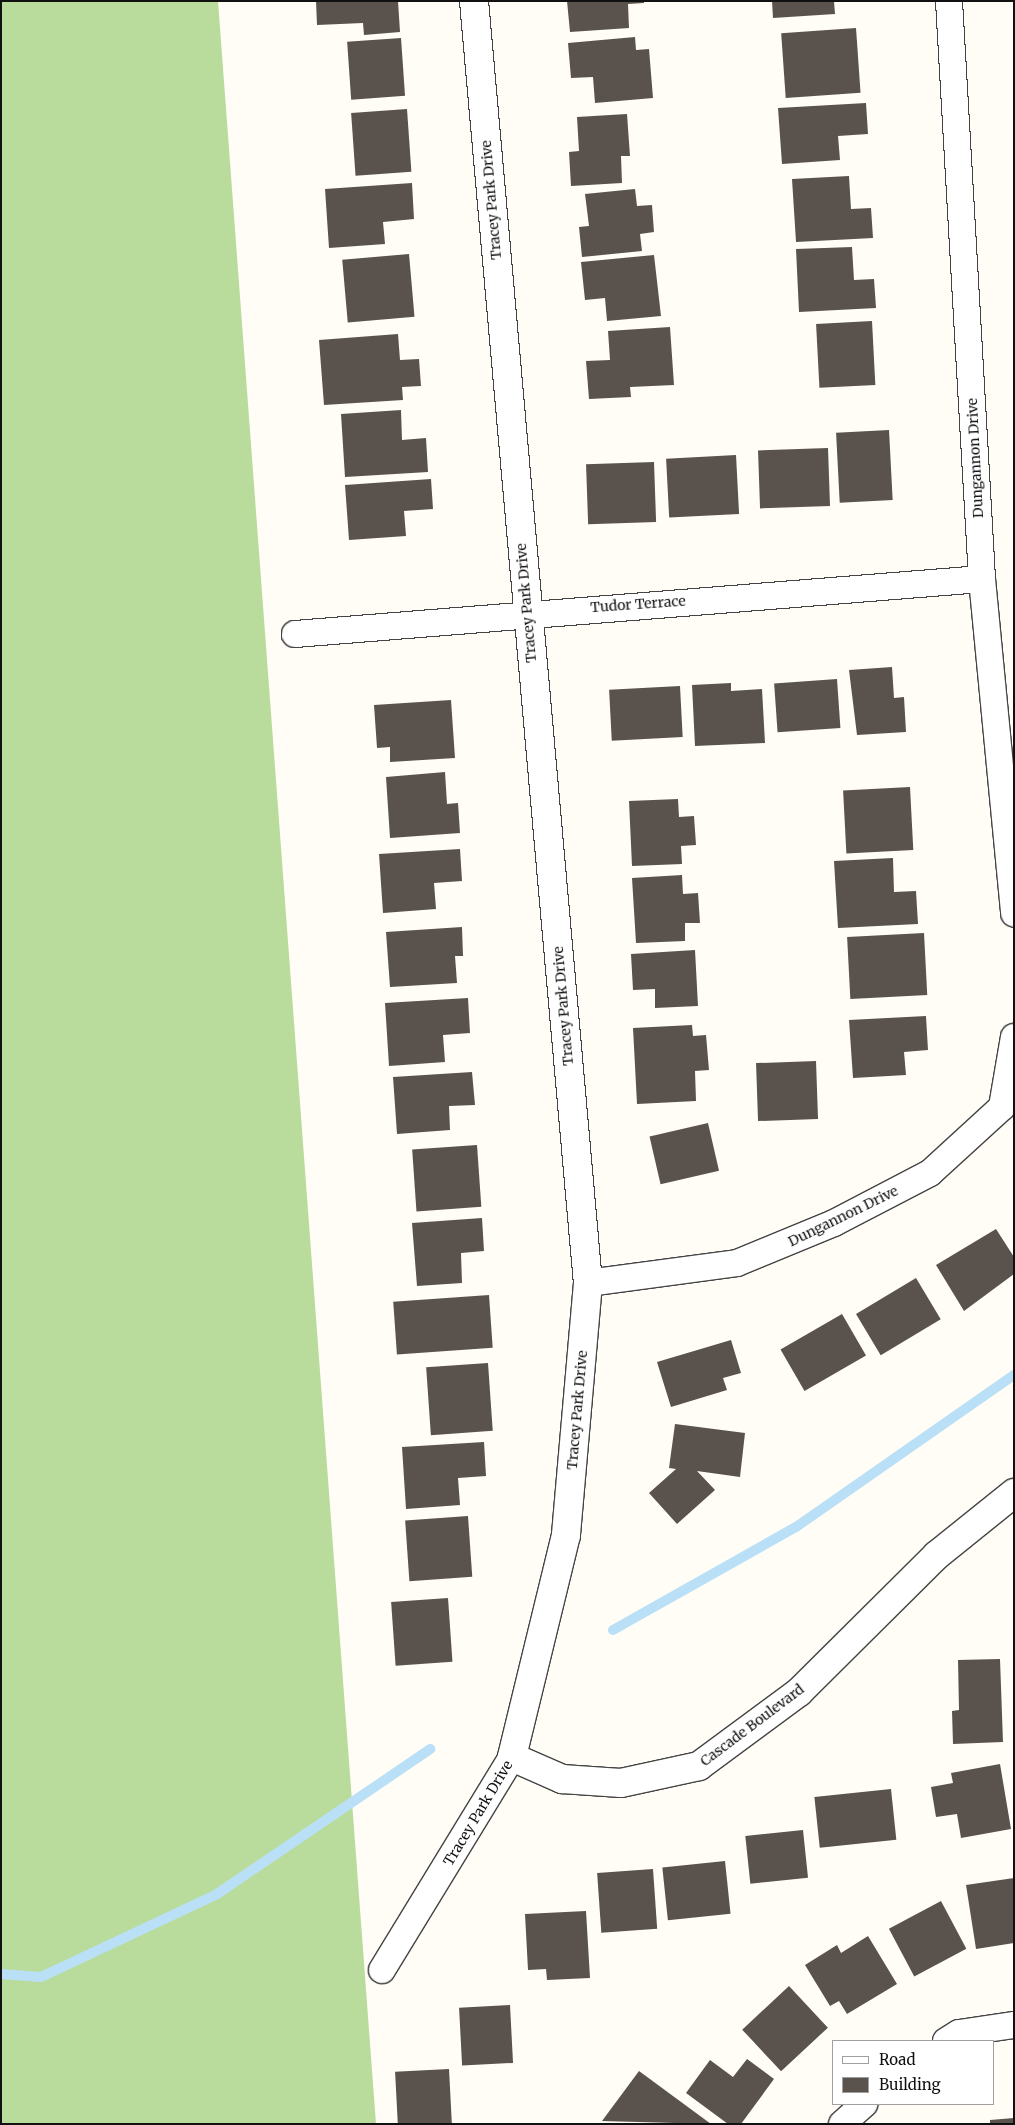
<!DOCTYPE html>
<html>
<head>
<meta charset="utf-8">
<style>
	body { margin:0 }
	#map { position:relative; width:1015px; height:2125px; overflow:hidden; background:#fffdf5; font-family:Merriweather,serif }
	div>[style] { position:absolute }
	.forest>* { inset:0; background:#b9dc9c }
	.stream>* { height:10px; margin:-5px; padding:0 5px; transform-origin:5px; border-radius:5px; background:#b9e0f7 }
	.building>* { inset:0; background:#5a524d; transform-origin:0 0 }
	.roads { filter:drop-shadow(1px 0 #444) drop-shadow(-1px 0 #444) drop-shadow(0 1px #444) drop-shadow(0 -1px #444) }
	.minor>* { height:26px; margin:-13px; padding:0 13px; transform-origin:13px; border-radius:13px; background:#fff }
	.tertiary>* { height:28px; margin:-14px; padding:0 14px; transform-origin:14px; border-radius:14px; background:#fff }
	span { translate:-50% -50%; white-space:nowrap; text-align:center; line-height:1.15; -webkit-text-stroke:5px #fff; paint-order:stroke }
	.street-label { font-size:14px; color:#111 }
	.frame { position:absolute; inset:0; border:2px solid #111; pointer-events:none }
	.legend { position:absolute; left:832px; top:2040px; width:162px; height:65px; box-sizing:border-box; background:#fff; border:1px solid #a0a0a0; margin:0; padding:6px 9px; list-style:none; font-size:15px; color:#111 }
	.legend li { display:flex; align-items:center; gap:10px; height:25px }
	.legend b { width:25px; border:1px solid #a0a0a0 }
</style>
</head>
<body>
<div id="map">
	<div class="forest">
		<div style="clip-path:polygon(1px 1px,218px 1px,376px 2124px,1px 2124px)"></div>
	</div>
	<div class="stream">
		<div style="left:613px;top:1630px;width:210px;rotate:-29.4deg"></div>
		<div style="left:796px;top:1527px;width:266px;rotate:-34.9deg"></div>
		<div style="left:1px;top:1974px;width:40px;rotate:4.3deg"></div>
		<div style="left:41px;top:1977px;width:195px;rotate:-25.2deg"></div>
		<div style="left:217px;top:1894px;width:258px;rotate:-34.2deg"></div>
	</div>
	<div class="building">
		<div style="clip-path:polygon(316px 1px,398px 1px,400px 32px,364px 35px,363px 23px,317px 25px)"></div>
		<div style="clip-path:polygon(567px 1px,644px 1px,644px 3px,628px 4px,629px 28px,570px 32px)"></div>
		<div style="clip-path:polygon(772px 1px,834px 1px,835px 14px,773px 18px)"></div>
		<div style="left:856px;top:28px;width:65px;height:75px;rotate:86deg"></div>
		<div style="clip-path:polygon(635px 37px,636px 50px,649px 49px,653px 98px,595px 103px,593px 77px,571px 78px,568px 43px)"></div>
		<div style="left:401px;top:38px;width:58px;height:54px;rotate:86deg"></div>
		<div style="clip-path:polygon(866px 103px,868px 134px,838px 136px,840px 160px,782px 164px,778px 108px)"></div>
		<div style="left:407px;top:109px;width:63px;height:56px;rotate:86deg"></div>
		<div style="clip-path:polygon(627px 114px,630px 156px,621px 156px,622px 183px,571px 186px,569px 152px,579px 151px,577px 117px)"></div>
		<div style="clip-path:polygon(849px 176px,851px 209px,871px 208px,873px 238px,796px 242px,792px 179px)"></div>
		<div style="clip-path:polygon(412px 183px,414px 219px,383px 222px,385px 244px,329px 248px,325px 189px)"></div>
		<div style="clip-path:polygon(635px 189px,637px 206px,652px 205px,654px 232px,640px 234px,642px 251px,582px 257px,579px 227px,589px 226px,585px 194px)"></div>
		<div style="clip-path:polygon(852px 247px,854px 280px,874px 279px,876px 308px,799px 312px,796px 249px)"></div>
		<div style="left:409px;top:254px;width:63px;height:67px;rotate:85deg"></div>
		<div style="clip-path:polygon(654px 255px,661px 316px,607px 321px,605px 298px,585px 300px,581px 262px)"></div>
		<div style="left:872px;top:321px;width:64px;height:56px;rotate:87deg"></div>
		<div style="clip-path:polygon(670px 327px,674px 385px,630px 387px,631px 397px,589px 399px,586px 361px,610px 360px,608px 331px)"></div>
		<div style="clip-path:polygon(398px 334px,400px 360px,419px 359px,421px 386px,402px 387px,403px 400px,324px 405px,319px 340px)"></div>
		<div style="clip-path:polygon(401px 410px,402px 440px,426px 438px,428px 472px,345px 477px,341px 414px)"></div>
		<div style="left:889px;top:430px;width:70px;height:53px;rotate:87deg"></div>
		<div style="left:828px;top:448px;width:58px;height:70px;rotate:88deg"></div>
		<div style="left:736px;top:455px;width:59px;height:70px;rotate:87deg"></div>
		<div style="left:654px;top:462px;width:60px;height:68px;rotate:88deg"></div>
		<div style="clip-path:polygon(431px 479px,433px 509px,404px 511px,406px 536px,349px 540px,345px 485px)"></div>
		<div style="clip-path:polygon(892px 667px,894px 698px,904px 697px,906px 732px,857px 735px,849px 670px)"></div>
		<div style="left:837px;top:679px;width:49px;height:63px;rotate:86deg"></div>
		<div style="clip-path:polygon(731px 683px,731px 691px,762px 689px,765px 743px,695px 746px,692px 685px)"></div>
		<div style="left:680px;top:686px;width:51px;height:71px;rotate:87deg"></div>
		<div style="clip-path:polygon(451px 700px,455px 758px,390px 762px,390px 747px,377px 748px,374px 705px)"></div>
		<div style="clip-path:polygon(445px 772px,447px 804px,458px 803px,460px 833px,390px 838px,386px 777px)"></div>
		<div style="left:910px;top:787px;width:63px;height:67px;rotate:87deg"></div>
		<div style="clip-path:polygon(678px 799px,679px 817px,694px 816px,696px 845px,681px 846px,682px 864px,632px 866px,629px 801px)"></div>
		<div style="clip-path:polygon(460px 849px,462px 881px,434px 883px,436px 909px,383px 913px,379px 854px)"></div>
		<div style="clip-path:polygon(893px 858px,894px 892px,916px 891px,918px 924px,838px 928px,834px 861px)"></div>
		<div style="clip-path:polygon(682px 875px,683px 894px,698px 893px,700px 923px,685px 923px,685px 941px,636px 943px,632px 878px)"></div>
		<div style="clip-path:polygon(462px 927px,463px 956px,455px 956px,457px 983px,390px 987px,386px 932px)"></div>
		<div style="left:924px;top:933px;width:62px;height:77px;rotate:87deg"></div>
		<div style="clip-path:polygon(695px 950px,698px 1006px,655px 1008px,655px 989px,633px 990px,631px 954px)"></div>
		<div style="clip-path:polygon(468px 998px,470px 1033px,443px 1035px,445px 1062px,389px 1066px,385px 1003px)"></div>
		<div style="clip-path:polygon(926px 1016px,928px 1050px,904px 1052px,906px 1075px,853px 1078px,849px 1020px)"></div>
		<div style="clip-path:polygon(692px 1025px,693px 1036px,706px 1035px,709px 1070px,695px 1071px,696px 1101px,637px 1104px,633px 1028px)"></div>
		<div style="left:816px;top:1061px;width:58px;height:60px;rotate:88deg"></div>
		<div style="clip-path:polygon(472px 1072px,475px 1105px,449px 1106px,450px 1130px,397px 1134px,393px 1077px)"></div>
		<div style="left:708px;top:1123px;width:49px;height:60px;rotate:77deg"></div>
		<div style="left:477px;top:1145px;width:62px;height:65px;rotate:86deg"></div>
		<div style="clip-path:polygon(482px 1218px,484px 1251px,461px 1253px,462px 1283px,417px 1286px,412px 1223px)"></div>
		<div style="clip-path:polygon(996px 1229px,1014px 1257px,1014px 1274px,964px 1311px,936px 1265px)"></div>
		<div style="left:916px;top:1278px;width:48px;height:70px;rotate:59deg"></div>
		<div style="left:489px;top:1295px;width:53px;height:96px;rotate:86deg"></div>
		<div style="left:842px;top:1314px;width:48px;height:71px;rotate:60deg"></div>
		<div style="clip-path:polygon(731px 1340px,741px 1373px,723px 1378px,727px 1390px,671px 1407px,657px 1362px)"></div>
		<div style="left:488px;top:1363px;width:68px;height:62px;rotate:86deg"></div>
		<div style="clip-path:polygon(675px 1424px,745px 1433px,740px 1477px,697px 1471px,715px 1490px,677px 1524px,649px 1493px,676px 1469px,669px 1468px)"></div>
		<div style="clip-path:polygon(484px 1442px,486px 1476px,458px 1478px,460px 1505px,406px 1509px,402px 1447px)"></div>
		<div style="left:468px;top:1516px;width:61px;height:63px;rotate:86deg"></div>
		<div style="left:448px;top:1598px;width:64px;height:57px;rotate:86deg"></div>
		<div style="clip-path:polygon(1000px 1659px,1003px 1742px,953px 1744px,952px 1711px,959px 1710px,958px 1660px)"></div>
		<div style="clip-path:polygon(1000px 1764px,1011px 1829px,961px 1838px,957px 1814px,936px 1817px,931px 1787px,953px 1783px,951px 1773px)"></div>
		<div style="left:891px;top:1789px;width:51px;height:77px;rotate:84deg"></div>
		<div style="left:803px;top:1830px;width:48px;height:58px;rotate:84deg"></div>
		<div style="left:725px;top:1861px;width:53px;height:63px;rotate:84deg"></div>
		<div style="left:653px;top:1869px;width:60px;height:56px;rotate:86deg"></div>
		<div style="clip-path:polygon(1014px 1878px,1014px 1943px,976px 1949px,966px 1885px)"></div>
		<div style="left:941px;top:1901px;width:54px;height:59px;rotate:62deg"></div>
		<div style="clip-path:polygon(586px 1911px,590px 1978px,547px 1980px,546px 1969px,528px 1970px,525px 1914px)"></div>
		<div style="clip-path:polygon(868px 1936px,897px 1984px,847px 2014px,839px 2001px,830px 2006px,805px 1965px,837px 1945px,841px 1953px)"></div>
		<div style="left:789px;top:1986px;width:57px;height:64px;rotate:47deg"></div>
		<div style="left:510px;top:2005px;width:58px;height:51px;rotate:87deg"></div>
		<div style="clip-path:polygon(747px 2059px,774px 2079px,741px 2124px,728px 2124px,686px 2093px,710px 2060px,733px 2077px)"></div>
		<div style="left:449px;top:2069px;width:55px;height:54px;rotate:87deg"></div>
		<div style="clip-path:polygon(639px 2071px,711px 2124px,602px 2121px)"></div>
		<div style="clip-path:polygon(1014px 2118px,1014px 2124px,990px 2124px,990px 2120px)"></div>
	</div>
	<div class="roads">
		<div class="minor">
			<div style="left:949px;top:1px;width:579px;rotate:86.73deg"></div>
			<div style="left:982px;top:579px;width:336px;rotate:84.5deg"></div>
			<div style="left:295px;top:634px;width:689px;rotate:-4.58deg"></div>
			<div style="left:588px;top:1283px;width:150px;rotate:-7.6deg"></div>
			<div style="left:737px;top:1263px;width:105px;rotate:-22.4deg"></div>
			<div style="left:834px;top:1223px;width:108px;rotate:-27.5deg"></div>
			<div style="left:930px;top:1173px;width:98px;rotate:-42.5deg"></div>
			<div style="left:1002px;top:1107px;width:71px;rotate:-80.3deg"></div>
			<div style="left:382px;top:1970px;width:250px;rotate:-58.6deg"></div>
			<div style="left:946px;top:2041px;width:15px;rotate:-32deg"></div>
			<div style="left:959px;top:2033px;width:56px;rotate:-8.3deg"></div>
			<div style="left:842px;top:2124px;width:30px;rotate:-42deg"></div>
		</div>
		<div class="tertiary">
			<div style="left:474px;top:1px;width:1287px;rotate:84.92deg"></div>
			<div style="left:588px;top:1283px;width:253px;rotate:95deg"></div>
			<div style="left:566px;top:1535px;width:228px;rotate:103.7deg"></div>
			<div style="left:512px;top:1757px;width:55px;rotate:23.7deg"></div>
			<div style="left:562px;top:1779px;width:59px;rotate:3.9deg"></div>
			<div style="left:621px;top:1783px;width:80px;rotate:-12.3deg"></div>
			<div style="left:699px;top:1766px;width:124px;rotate:-36.5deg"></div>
			<div style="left:799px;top:1692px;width:194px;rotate:-44.8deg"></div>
			<div style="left:937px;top:1555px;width:99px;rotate:-38.8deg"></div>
		</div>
	</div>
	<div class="street-label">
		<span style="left:491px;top:200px;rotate:-95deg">Tracey Park Drive</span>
		<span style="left:975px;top:458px;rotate:-93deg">Dungannon Drive</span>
		<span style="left:526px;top:603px;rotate:-95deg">Tracey Park Drive</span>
		<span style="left:638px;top:604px;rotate:-4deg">Tudor Terrace</span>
		<span style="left:563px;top:1006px;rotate:-95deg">Tracey Park Drive</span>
		<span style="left:843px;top:1216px;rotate:-26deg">Dungannon Drive</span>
		<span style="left:577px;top:1410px;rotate:-85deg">Tracey Park Drive</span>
		<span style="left:752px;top:1725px;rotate:-37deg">Cascade Boulevard</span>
		<span style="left:478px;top:1813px;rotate:-59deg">Tracey Park Drive</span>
	</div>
	<div class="frame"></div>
	<ul class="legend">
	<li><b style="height:6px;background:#fff"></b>Road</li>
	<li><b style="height:14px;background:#5a524d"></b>Building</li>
	</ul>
</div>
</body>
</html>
